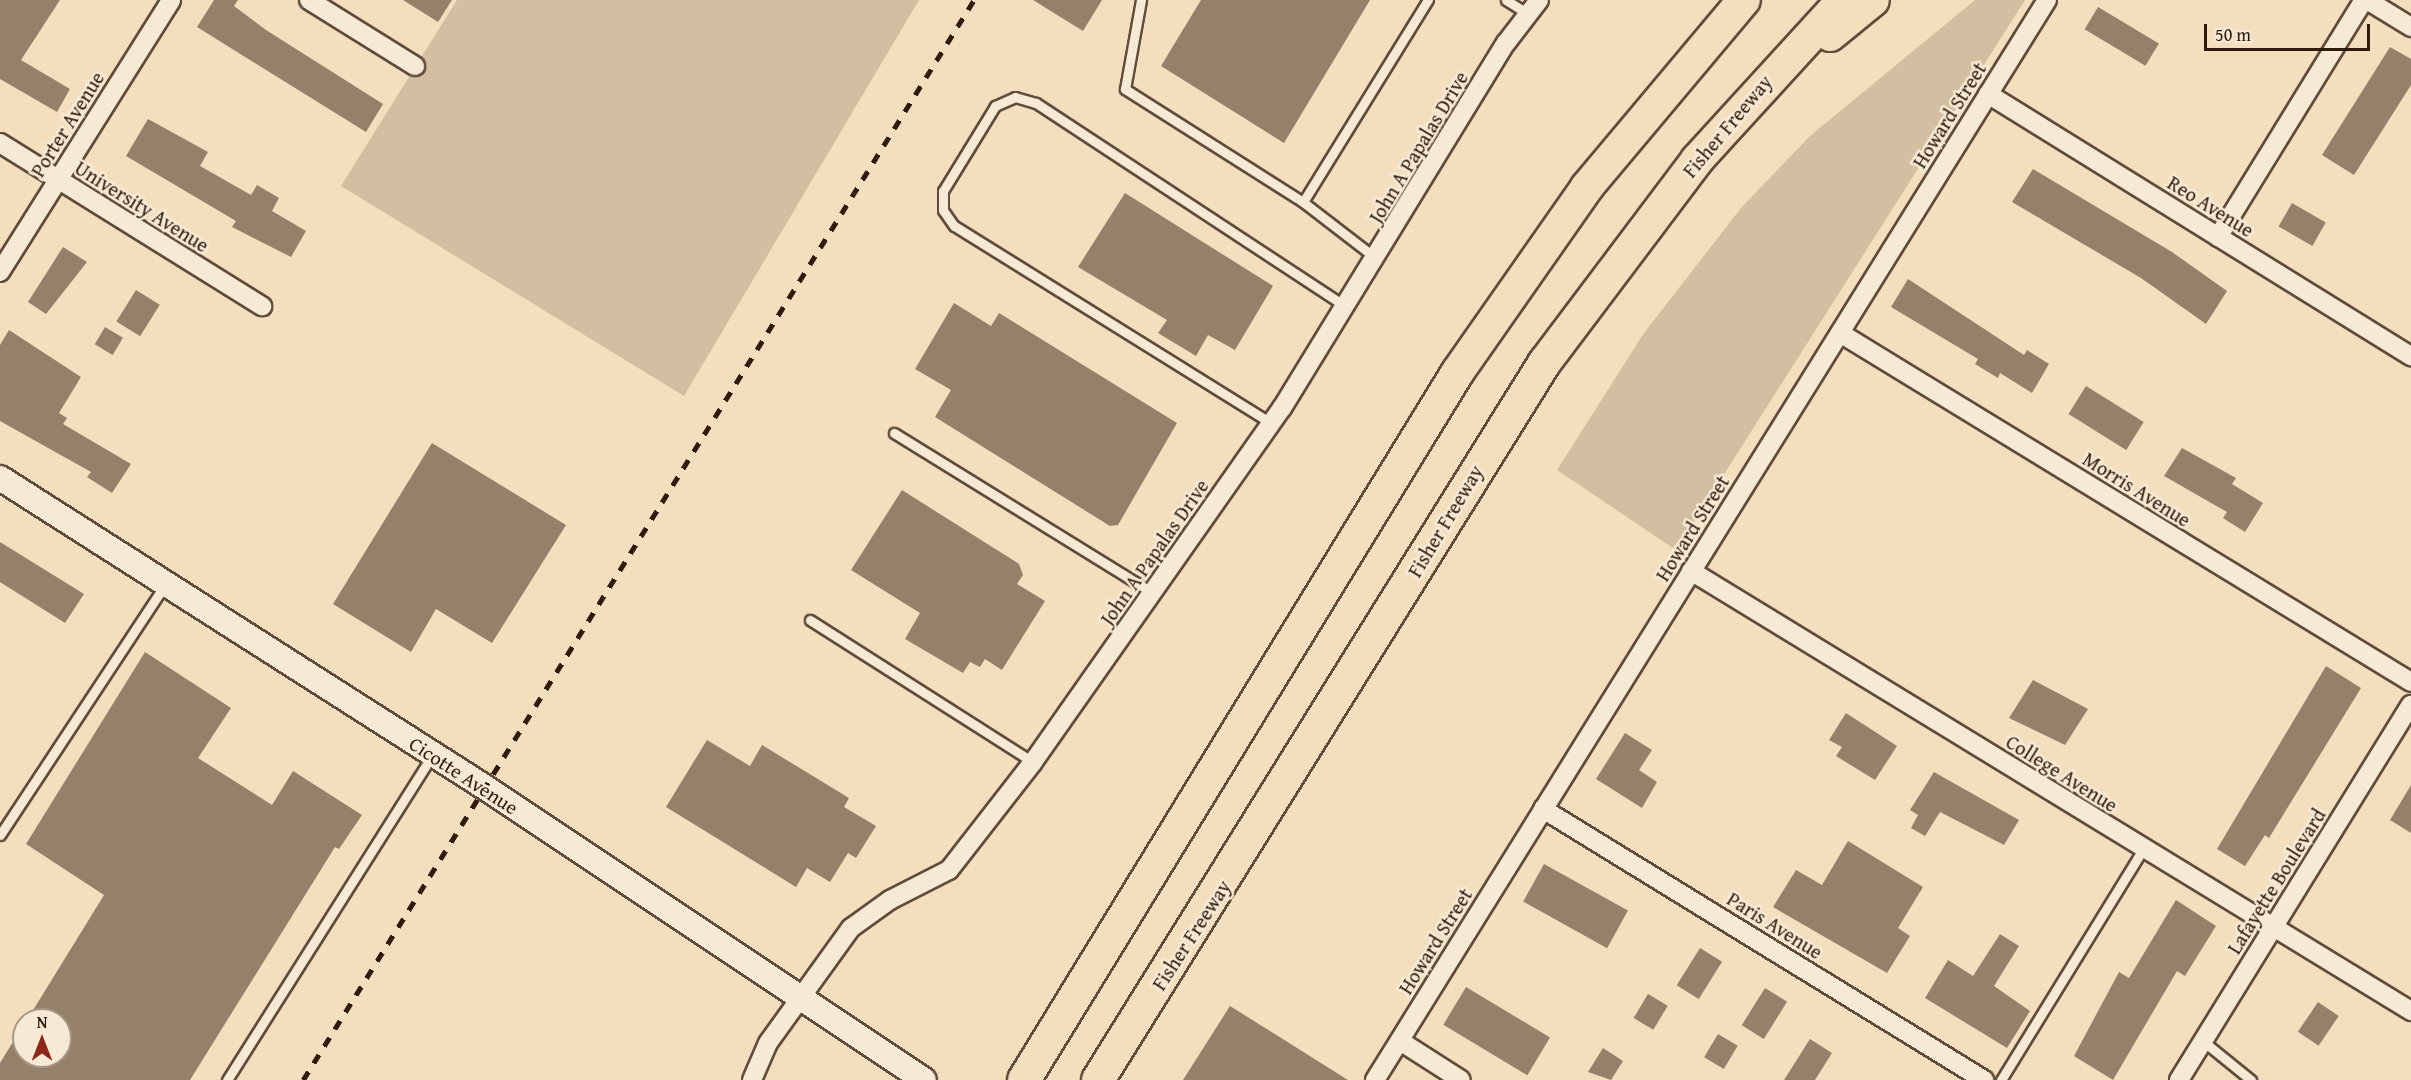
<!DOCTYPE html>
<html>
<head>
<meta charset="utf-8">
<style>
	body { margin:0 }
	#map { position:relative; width:2411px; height:1080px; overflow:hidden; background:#f3dfbe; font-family:"Gentium Book Plus",serif }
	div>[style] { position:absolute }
	.green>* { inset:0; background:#d2bea0 }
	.building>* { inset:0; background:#95816a; transform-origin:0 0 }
	.roads { filter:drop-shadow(2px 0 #604c3a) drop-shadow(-2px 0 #604c3a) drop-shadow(0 2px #604c3a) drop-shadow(0 -2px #604c3a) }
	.lane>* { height:9px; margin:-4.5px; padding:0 4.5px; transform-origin:4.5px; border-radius:4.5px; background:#f7ead5 }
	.street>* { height:18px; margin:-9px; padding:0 9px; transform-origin:9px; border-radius:9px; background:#f7ead5 }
	.secondary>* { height:24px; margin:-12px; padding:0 12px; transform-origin:12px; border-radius:12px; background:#f7ead5 }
	.highway>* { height:32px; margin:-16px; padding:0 16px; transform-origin:16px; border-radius:16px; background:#f3dfbe }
	.rail>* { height:4.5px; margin-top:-2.25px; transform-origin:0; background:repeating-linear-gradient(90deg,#2f1b0e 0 10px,transparent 0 20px) }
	span { translate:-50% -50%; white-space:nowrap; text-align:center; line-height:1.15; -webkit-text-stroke:5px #f7ead5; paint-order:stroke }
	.street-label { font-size:20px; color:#2f1b0e }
	.north { position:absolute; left:12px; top:1008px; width:60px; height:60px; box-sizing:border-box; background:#f7ead5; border:2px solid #a79785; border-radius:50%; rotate:0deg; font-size:16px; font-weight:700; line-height:24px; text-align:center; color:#2f1b0e }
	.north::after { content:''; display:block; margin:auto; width:21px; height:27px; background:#8f2418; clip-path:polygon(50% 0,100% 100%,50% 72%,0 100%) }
	.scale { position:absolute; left:2204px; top:24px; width:166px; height:27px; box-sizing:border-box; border:3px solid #2f1b0e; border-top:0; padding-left:8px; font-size:18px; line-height:21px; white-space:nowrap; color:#2f1b0e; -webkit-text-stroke:4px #f7ead5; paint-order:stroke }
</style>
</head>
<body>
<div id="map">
	<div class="green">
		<div style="clip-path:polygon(457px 0,919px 0,684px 396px,341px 186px)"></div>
		<div style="clip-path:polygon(1975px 0,2025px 0,1676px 550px,1557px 470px,1644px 333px,1741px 208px,1810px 136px)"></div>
	</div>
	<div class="building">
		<div style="clip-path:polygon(0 0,60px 0,21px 60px,70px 89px,57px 112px,0 79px)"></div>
		<div style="clip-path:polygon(214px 0,238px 0,234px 6px,266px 30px,383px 104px,366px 132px,197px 27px)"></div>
		<div style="clip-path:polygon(403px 0,452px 0,438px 22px)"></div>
		<div style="clip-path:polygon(1033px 0,1102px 0,1083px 31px)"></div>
		<div style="clip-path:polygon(1201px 0,1370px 0,1284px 143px,1161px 66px)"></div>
		<div style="left:2098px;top:7px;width:71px;height:26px;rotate:31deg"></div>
		<div style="clip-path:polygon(2390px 47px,2411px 59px,2411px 85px,2354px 175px,2322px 155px)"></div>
		<div style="clip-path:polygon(148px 119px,208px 152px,200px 166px,251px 195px,257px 185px,279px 198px,272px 211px,306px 231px,291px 257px,232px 227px,236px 221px,126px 156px)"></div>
		<div style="clip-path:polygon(2033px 169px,2172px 252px,2227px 291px,2206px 324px,2141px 278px,2012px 202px)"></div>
		<div style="clip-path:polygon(1125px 193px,1273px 286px,1235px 350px,1208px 335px,1196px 356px,1158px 333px,1167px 320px,1078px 267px)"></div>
		<div style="left:2292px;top:203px;width:39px;height:27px;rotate:30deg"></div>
		<div style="clip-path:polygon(63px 247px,87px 262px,46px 314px,28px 302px)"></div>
		<div style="clip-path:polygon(1908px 279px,2024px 355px,2027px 350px,2049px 364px,2032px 393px,2000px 373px,1998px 378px,1975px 364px,1978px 359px,1891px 307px)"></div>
		<div style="left:136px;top:290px;width:28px;height:37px;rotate:32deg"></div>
		<div style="clip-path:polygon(954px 303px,991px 326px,999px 313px,1177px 423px,1118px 525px,1110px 526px,935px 417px,951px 390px,915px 369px)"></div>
		<div style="left:105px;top:327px;width:21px;height:20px;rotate:31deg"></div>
		<div style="clip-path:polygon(9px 330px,81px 377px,59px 413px,67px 418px,63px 424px,131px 464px,112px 493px,87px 477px,91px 472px,0 421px,0 345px)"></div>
		<div style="left:2086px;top:386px;width:68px;height:33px;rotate:32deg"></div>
		<div style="clip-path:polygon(432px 443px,566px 525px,492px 643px,436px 609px,411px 652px,333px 604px)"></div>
		<div style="clip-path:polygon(2182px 448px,2236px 478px,2232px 484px,2263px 503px,2245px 532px,2223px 518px,2227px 512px,2164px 476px)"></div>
		<div style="clip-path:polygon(902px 490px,1019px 564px,1023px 575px,1017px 584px,1045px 601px,1002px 670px,985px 659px,980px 667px,970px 662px,963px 673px,905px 639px,920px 613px,851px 570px)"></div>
		<div style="clip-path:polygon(0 542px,84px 594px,65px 623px,0 582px)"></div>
		<div style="clip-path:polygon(145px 652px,231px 708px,198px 758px,272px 805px,293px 771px,362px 815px,339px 849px,335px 847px,190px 1080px,0 1080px,0 1063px,24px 1024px,24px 1056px,60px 1056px,60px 1020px,27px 1020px,104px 895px,26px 844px)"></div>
		<div style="clip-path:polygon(2326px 666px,2361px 688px,2269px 838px,2265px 835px,2245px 866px,2217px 849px)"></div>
		<div style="clip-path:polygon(2033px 680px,2088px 709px,2065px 745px,2009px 718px)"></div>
		<div style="clip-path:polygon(1846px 713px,1897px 746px,1875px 780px,1836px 756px,1842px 747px,1829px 740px)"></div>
		<div style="clip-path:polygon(1625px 733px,1652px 750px,1639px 770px,1657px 782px,1642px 808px,1596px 779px)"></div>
		<div style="clip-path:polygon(707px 740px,750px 766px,762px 745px,849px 798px,844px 807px,876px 826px,856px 858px,848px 853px,830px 882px,807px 868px,796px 887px,666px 807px)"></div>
		<div style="clip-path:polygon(1934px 772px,2019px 820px,2004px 845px,1940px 812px,1925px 836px,1911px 828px,1918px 815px,1910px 810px)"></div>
		<div style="clip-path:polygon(2411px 785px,2411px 833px,2390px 820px)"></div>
		<div style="clip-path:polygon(1848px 841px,1923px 887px,1898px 928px,1910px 936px,1887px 973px,1773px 907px,1796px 870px,1822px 885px)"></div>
		<div style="left:1544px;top:864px;width:96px;height:43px;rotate:29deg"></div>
		<div style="clip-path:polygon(2176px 900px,2216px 926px,2185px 976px,2177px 971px,2113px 1080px,2074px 1056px,2119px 972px,2129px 978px)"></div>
		<div style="clip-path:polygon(2000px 934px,2019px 946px,1994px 986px,2030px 1011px,2007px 1048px,1925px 998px,1948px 960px,1973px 976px)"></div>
		<div style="left:1700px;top:948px;width:26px;height:44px;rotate:32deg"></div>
		<div style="left:1466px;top:987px;width:98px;height:44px;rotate:31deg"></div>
		<div style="left:1765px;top:988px;width:26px;height:44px;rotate:32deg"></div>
		<div style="left:1648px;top:994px;width:23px;height:28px;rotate:31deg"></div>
		<div style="left:2318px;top:1002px;width:25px;height:36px;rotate:34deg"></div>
		<div style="clip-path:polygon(1230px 1006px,1348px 1080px,1183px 1080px)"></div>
		<div style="left:1718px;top:1034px;width:23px;height:27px;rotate:31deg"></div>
		<div style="clip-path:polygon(1810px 1039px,1832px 1053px,1815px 1080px,1784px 1080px)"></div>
		<div style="clip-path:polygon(1603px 1048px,1623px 1061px,1611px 1080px,1588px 1072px)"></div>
	</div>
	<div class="roads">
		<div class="lane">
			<div style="left:1141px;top:0;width:90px;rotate:100.2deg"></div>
			<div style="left:1125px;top:89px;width:211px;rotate:32.4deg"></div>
			<div style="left:1303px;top:202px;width:93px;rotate:37.6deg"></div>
			<div style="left:1506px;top:0;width:25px;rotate:32deg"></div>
			<div style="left:1303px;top:202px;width:238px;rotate:-58.3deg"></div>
			<div style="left:1271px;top:423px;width:373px;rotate:-148.1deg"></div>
			<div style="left:954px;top:226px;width:19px;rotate:-125deg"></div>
			<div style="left:943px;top:210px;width:19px;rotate:-90deg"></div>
			<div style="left:943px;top:191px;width:100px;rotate:-58.5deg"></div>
			<div style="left:995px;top:106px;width:22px;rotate:-24deg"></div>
			<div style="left:1015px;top:97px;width:22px;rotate:16deg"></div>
			<div style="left:1036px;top:103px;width:372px;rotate:33.3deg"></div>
			<div style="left:894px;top:433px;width:304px;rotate:31.7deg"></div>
			<div style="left:810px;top:620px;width:264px;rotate:32.5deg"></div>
			<div style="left:0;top:835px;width:300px;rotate:-56.6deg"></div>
			<div style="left:2203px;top:1041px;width:62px;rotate:39.1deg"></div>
			<div style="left:227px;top:1080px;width:383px;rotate:-57.7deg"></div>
			<div style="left:2001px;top:1080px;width:271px;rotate:-58.4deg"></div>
		</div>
		<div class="street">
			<div style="left:309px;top:0;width:125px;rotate:31.9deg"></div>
			<div style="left:2367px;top:0;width:52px;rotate:31.5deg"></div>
			<div style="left:1988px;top:94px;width:498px;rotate:31.8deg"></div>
			<div style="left:0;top:143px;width:309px;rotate:31.9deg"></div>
			<div style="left:2218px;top:237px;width:278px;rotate:-58.4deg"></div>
			<div style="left:0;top:272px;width:321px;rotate:-57.8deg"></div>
			<div style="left:1840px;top:333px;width:669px;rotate:31.43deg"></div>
			<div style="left:1691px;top:571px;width:844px;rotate:31.43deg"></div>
			<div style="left:1543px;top:809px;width:518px;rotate:31.57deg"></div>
			<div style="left:1400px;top:1041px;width:72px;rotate:32.6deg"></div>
			<div style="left:752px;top:1080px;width:40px;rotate:-66.6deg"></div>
			<div style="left:768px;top:1043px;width:142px;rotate:-54.2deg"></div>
			<div style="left:851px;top:928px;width:48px;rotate:-35.7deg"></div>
			<div style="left:890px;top:900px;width:66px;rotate:-27deg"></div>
			<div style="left:949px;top:870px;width:137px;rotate:-52.1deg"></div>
			<div style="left:1033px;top:762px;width:433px;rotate:-54.9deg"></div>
			<div style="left:1282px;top:408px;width:428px;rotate:-58.5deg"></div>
			<div style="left:1506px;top:43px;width:54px;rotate:-52.5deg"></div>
			<div style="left:1375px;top:1080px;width:1272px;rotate:-58.11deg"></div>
			<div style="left:2179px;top:1080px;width:441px;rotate:-58.3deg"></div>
		</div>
		<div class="secondary">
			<div style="left:0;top:478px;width:576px;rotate:32.53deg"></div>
			<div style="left:486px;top:788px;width:526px;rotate:33.69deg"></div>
		</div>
		<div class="highway">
			<div style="left:1830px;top:35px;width:55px;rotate:-39.1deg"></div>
			<div style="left:1024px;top:1080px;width:829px;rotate:-58.51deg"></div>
			<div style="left:1457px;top:373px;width:227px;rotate:-55deg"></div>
			<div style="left:1587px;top:187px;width:244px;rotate:-50deg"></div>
			<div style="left:1098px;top:1080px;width:846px;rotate:-58.1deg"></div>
			<div style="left:1545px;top:362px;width:253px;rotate:-53deg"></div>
			<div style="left:1697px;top:160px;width:217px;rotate:-47.6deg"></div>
		</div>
	</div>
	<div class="rail">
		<div style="left:303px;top:1080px;width:1271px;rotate:-58.15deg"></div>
	</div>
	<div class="street-label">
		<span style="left:1949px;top:115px;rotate:-58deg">Howard Street</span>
		<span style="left:67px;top:124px;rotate:-58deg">Porter Avenue</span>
		<span style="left:1727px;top:126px;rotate:-50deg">Fisher Freeway</span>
		<span style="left:1418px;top:147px;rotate:-59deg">John A Papalas Drive</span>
		<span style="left:142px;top:206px;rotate:32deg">University Avenue</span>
		<span style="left:2211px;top:206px;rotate:32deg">Reo Avenue</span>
		<span style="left:2137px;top:489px;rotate:32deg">Morris Avenue</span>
		<span style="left:1445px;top:521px;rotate:-59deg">Fisher Freeway</span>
		<span style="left:1692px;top:528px;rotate:-58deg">Howard Street</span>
		<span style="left:1154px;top:552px;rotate:-55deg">John A Papalas Drive</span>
		<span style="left:2062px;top:773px;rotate:32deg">College Avenue</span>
		<span style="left:464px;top:775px;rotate:33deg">Cicotte Avenue</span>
		<span style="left:2276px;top:881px;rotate:-58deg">Lafayette Boulevard</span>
		<span style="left:1775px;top:925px;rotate:32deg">Paris Avenue</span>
		<span style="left:1191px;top:935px;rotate:-57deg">Fisher Freeway</span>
		<span style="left:1435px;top:941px;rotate:-58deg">Howard Street</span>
	</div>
	<div class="north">N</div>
	<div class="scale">50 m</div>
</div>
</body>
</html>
